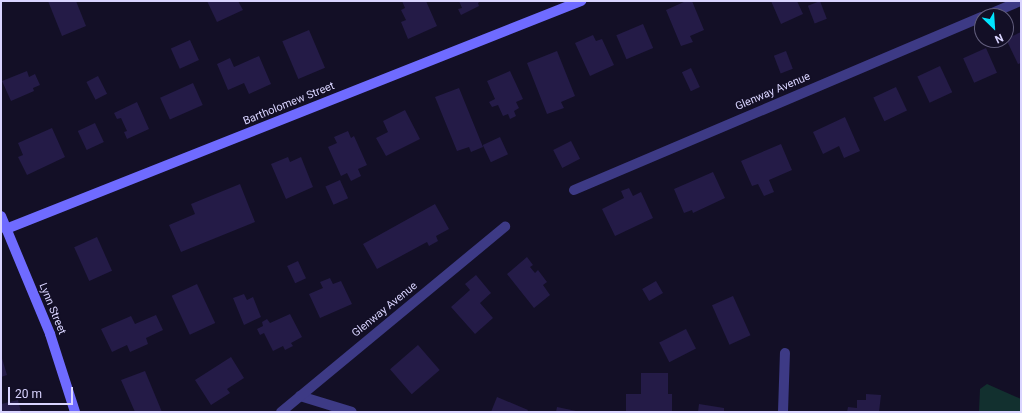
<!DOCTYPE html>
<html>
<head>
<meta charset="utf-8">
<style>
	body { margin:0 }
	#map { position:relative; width:1022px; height:413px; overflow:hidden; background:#130f26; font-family:Roboto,sans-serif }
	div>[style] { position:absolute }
	.green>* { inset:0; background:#12302f }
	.building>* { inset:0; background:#241b47; transform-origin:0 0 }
	.minor>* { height:10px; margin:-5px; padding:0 5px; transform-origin:5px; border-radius:5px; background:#3d3a85 }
	.secondary>* { height:10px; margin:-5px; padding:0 5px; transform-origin:5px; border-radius:5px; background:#6f6bff }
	span { translate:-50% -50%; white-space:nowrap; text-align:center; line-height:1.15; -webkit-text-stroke:3px #130f26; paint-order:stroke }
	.street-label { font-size:11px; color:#d9d4ff }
	.frame { position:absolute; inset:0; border:2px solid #d9d4ff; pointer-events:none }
	.north { position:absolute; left:974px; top:8px; width:40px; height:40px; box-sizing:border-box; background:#130f26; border:1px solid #625e7d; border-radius:50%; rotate:155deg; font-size:11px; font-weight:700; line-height:16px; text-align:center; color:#d9d4ff }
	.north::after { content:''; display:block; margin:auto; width:14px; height:18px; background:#00e5ff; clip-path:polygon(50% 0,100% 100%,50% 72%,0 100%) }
	.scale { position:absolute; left:8px; top:387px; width:65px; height:18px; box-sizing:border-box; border:2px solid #d9d4ff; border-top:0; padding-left:5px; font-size:12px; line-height:14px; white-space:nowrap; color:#d9d4ff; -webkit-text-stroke:3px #130f26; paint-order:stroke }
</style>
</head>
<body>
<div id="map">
	<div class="green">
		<div style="clip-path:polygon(987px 384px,1021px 399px,1021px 412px,979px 412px,980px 389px)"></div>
	</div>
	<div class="building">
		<div style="clip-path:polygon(48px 1px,76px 1px,86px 26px,62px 36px)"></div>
		<div style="clip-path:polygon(207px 1px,238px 1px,243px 10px,217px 22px)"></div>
		<div style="clip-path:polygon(402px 1px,426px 1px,437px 26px,408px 39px,401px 22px,406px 20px,401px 10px,405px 8px)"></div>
		<div style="clip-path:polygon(459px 1px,481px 1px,478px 3px,479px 6px,461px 15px,458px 9px,462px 8px)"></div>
		<div style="clip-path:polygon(686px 1px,692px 1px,704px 30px,690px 36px,693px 42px,681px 46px,666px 10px)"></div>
		<div style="clip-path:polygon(771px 1px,797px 1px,803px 14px,781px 24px)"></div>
		<div style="left:820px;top:1px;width:19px;height:13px;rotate:69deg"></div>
		<div style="left:643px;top:24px;width:26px;height:29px;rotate:67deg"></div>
		<div style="left:309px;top:30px;width:41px;height:29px;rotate:67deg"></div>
		<div style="clip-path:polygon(1021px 32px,1021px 63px,1018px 64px,1006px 39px)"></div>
		<div style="clip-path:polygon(593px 35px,596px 41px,602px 39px,614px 65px,590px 76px,575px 43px)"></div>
		<div style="left:190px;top:40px;width:22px;height:21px;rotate:66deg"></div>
		<div style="left:986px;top:48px;width:27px;height:25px;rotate:66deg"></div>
		<div style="clip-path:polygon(557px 51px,575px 96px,561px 102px,564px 108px,547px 114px,527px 63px)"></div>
		<div style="left:786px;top:51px;width:19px;height:13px;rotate:69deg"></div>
		<div style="clip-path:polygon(259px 56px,271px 84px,249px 94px,244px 83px,228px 90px,217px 64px,230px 58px,234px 67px)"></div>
		<div style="left:940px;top:66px;width:29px;height:25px;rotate:65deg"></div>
		<div style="left:691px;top:68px;width:21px;height:10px;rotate:65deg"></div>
		<div style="clip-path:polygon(27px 71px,29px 77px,35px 74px,40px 85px,33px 88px,34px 91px,11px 101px,2px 81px)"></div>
		<div style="clip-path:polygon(510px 71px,523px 99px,516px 102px,519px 108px,514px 111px,516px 116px,510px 119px,508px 114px,503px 116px,498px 105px,492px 107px,489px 102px,495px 99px,487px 81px)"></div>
		<div style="left:98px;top:76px;width:20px;height:13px;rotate:63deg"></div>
		<div style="left:193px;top:83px;width:24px;height:36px;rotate:66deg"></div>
		<div style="left:896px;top:87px;width:26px;height:25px;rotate:65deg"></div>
		<div style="clip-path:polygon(459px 88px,483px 147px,471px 152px,469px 147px,457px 151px,435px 97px)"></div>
		<div style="clip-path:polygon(137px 102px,149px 129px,127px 139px,124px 132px,127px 131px,121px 118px,117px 119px,114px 113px)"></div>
		<div style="clip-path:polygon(405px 110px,420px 139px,386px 156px,376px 138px,388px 132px,383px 121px)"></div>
		<div style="clip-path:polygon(845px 117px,860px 151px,844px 158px,839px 146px,823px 154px,813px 132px)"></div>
		<div style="left:95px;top:123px;width:21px;height:19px;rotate:65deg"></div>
		<div style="clip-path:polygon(52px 128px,65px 157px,27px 175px,18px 157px,23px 155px,18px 143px)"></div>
		<div style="clip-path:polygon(348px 131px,351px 138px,354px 136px,367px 165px,358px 169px,361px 176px,351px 181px,347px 173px,341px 176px,328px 147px,337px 143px,334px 137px)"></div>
		<div style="left:500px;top:137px;width:19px;height:19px;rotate:65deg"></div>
		<div style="left:571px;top:141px;width:20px;height:20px;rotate:63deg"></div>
		<div style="clip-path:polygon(781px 144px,792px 170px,769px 180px,774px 192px,764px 196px,758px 184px,752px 186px,741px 161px)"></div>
		<div style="clip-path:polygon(288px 157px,290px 162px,301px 157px,313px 187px,286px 199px,271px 164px)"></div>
		<div style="clip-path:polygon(713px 172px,725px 198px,693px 213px,692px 210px,684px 213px,674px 189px)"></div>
		<div style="left:340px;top:180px;width:20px;height:16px;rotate:66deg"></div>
		<div style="clip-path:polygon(240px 184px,255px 222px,181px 252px,169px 225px,195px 214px,191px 204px)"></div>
		<div style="clip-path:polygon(629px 188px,633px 196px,641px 192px,653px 218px,615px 236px,602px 209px,624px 198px,621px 191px)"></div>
		<div style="clip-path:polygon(435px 204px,449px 229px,436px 236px,438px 241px,429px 246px,427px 242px,377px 269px,363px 244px)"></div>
		<div style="left:97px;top:237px;width:37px;height:25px;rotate:66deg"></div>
		<div style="clip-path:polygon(527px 257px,533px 265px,530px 267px,535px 273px,538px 270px,547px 282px,543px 285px,550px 295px,534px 308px,507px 274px)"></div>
		<div style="left:298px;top:261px;width:19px;height:12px;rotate:65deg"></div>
		<div style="clip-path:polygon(476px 275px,491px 293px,480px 303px,493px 318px,475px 334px,451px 307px,470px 290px,465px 284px)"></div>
		<div style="clip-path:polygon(330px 278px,333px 284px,341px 281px,352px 304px,320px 318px,309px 294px,323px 288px,320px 282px)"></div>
		<div style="left:656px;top:281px;width:14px;height:16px;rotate:60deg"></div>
		<div style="left:197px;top:284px;width:43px;height:28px;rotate:65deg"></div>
		<div style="clip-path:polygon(244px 294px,247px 300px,253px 297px,261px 317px,244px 325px,233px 298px)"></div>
		<div style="left:733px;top:296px;width:43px;height:23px;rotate:66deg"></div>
		<div style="clip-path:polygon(290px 314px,302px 337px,291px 343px,293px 346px,285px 350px,283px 346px,273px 351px,264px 333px,260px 335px,257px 329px,263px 326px,262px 322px,267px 319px,270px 323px)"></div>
		<div style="clip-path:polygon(156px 315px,163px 330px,146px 338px,148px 344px,130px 352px,127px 345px,112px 352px,101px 329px,131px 316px,135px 324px)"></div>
		<div style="left:686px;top:329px;width:22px;height:30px;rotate:63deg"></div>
		<div style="left:418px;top:345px;width:33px;height:37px;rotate:49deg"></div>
		<div style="clip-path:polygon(1px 355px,7px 375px,1px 377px)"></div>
		<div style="clip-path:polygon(231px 357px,244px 378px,227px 389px,230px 393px,211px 405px,195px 380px)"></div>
		<div style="clip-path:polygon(145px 371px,162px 412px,135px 412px,121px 380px)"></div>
		<div style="clip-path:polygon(641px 373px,668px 373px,668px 394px,672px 394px,672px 412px,626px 412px,626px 394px,641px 394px)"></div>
		<div style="clip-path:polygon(866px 394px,881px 395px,879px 412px,847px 412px,848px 407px,857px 408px,857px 400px,866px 400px)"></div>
		<div style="clip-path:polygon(497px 397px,528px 410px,527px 412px,491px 412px)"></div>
		<div style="clip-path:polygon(18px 400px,21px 412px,1px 412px,1px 404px)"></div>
		<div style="clip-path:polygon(699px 404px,724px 408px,724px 412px,698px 412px)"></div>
		<div style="clip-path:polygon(557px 407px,576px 411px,576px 412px,556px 412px)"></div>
	</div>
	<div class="minor">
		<div style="left:985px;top:16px;width:38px;rotate:-23deg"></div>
		<div style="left:574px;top:190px;width:443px;rotate:-23deg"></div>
		<div style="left:300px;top:396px;width:54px;rotate:17.1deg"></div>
		<div style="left:281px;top:412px;width:291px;rotate:-39.6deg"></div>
		<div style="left:783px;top:412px;width:59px;rotate:-88.1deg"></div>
	</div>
	<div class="secondary">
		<div style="left:1px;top:216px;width:128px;rotate:67.4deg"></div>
		<div style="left:50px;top:334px;width:82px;rotate:72.2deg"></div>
		<div style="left:6px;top:229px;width:619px;rotate:-21.63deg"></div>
	</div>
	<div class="street-label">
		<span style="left:773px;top:92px;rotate:-23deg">Glenway Avenue</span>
		<span style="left:289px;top:104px;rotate:-22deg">Bartholomew Street</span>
		<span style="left:52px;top:309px;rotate:68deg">Lynn Street</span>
		<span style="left:385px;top:310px;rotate:-39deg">Glenway Avenue</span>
	</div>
	<div class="frame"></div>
	<div class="north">N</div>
	<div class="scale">20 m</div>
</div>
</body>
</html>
